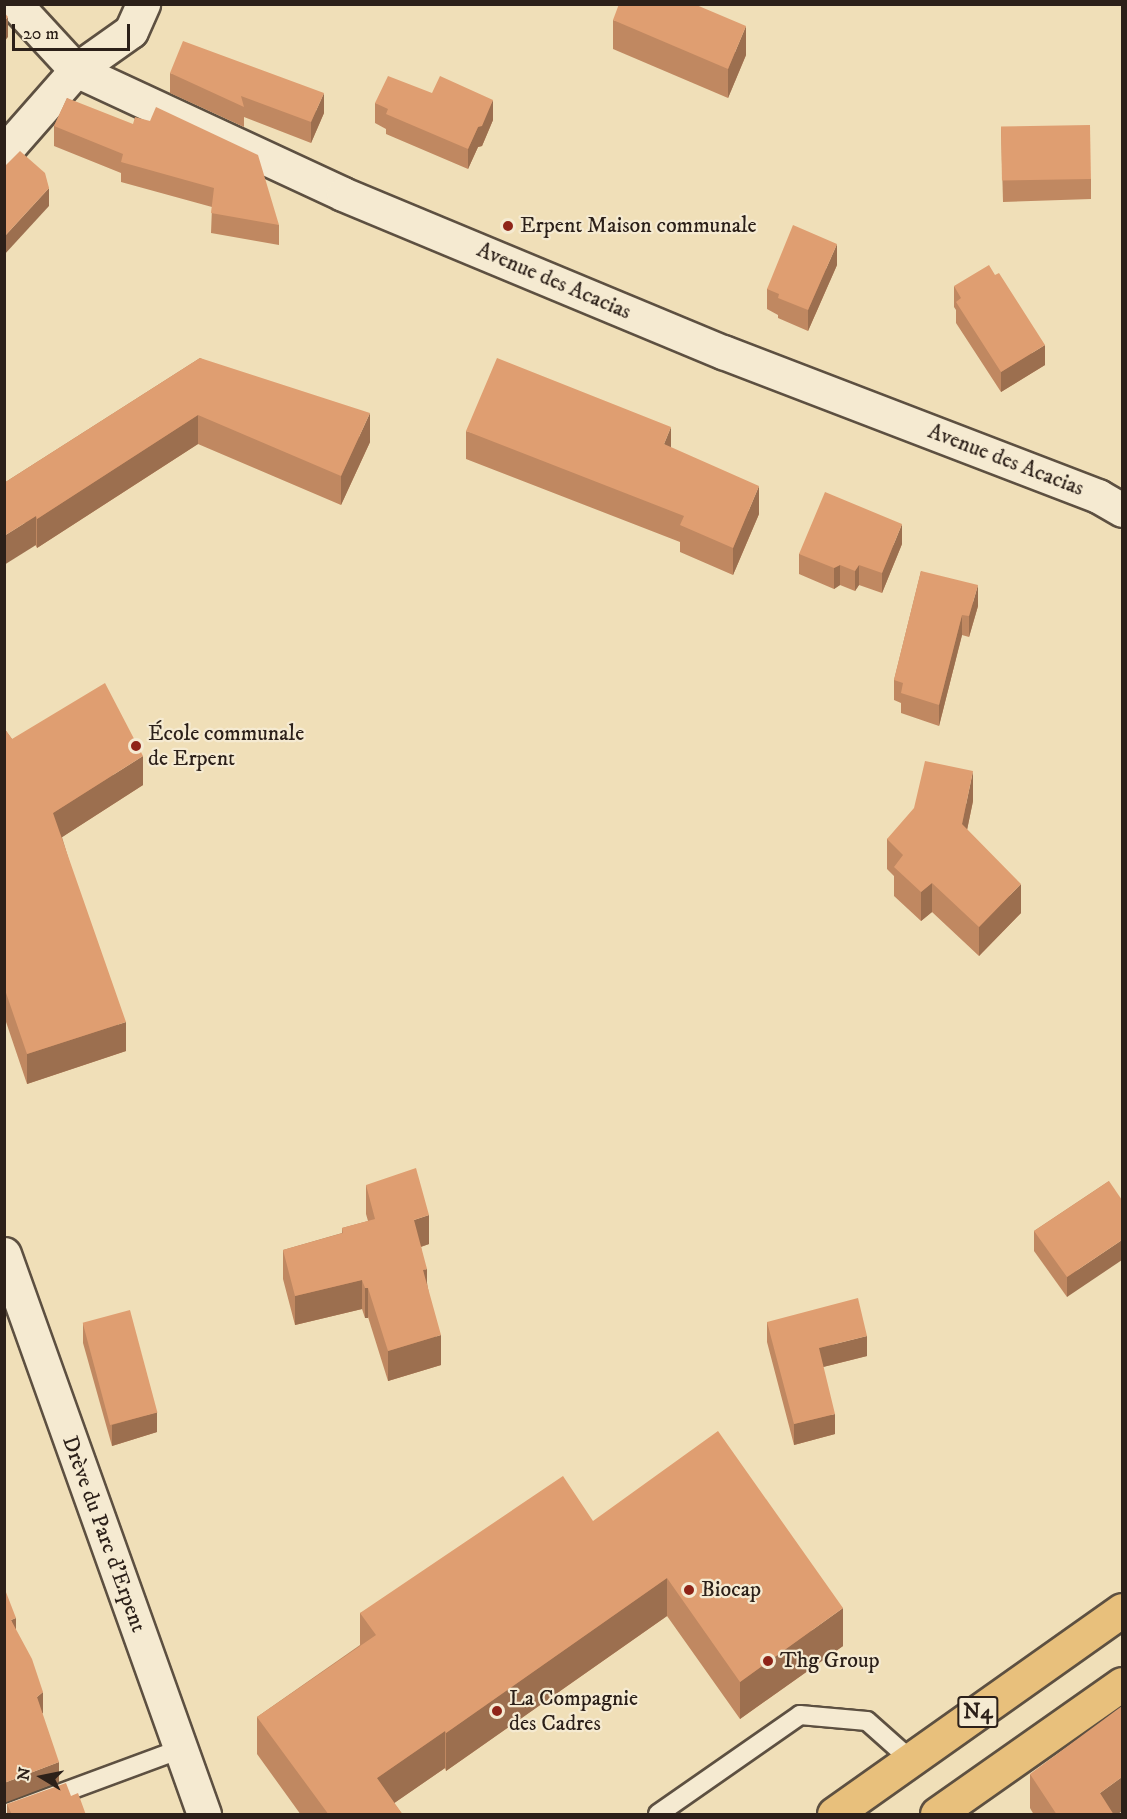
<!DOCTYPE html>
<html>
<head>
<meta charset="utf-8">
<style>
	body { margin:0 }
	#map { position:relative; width:1127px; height:1819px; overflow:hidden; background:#f0dfb8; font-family:"IM FELL DW Pica",serif }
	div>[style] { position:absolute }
	.roads { filter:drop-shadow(2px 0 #5d5041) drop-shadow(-2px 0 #5d5041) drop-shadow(0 2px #5d5041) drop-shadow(0 -2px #5d5041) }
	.service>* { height:18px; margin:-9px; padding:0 9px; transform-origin:9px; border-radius:9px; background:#f5ead1 }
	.minor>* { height:33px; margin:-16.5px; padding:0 16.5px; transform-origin:16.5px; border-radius:16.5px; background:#f5ead1 }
	.tertiary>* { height:33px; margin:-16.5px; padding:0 16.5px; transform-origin:16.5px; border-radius:16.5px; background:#f5ead1 }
	.primary>* { height:33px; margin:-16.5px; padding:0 16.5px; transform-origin:16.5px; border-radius:16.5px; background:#e8c07c }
	.wall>* { inset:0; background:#c08861 }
	.shaded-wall>* { inset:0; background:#9c6f4f; transform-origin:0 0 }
	.building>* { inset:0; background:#df9e71; transform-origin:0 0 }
	.dots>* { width:16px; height:16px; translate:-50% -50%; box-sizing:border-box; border:3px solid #f5ead1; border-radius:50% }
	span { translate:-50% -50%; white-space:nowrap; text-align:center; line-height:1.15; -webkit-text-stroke:4.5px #f5ead1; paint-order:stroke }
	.shield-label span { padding:2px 4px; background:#f5ead1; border:2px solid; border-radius:4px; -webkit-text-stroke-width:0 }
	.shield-label { font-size:21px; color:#2c2019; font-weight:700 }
	.poi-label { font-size:22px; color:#2c2019 }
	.left { translate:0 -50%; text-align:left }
	.street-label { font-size:22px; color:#2c2019 }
	.frame { position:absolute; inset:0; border:6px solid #2c2019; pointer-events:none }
	.north { position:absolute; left:12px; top:1747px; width:60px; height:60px; -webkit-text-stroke:4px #f5ead1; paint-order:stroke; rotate:280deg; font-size:16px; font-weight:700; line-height:24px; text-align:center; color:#2c2019 }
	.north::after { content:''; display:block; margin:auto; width:21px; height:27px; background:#2c2019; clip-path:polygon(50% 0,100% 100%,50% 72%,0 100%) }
	.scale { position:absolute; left:12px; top:24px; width:118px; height:27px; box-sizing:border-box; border:3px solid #2c2019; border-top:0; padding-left:8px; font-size:18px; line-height:21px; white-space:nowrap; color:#2c2019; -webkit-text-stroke:4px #f5ead1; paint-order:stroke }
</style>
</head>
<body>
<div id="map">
	<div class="roads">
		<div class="service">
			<div style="left:5px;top:1814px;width:188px;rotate:-20.3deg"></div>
			<div style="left:658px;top:1814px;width:173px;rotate:-34.9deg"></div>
			<div style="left:800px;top:1715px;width:67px;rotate:5.1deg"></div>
			<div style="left:867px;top:1721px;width:59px;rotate:41.6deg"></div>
		</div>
		<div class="minor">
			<div style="left:4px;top:152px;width:109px;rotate:-48.7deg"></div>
			<div style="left:76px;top:70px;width:67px;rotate:-35.3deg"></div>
			<div style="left:131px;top:31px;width:30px;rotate:-66deg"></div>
			<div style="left:4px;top:1254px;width:595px;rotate:70.35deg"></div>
		</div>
		<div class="tertiary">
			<div style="left:15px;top:4px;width:90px;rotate:47.3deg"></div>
			<div style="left:76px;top:70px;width:294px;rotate:24.9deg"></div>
			<div style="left:343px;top:194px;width:412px;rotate:22.6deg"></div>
			<div style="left:723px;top:352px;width:402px;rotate:21deg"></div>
			<div style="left:1098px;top:496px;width:28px;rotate:30deg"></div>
		</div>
		<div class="primary">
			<div style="left:834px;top:1814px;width:353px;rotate:-35.3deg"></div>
			<div style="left:937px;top:1814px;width:226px;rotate:-35.1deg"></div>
		</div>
	</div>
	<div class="wall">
		<div style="clip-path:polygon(613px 20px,746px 55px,728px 98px,613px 49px)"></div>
		<div style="clip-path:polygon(170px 73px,324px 113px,311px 143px,244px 117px,244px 127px,170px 93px)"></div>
		<div style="clip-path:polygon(67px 98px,279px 225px,279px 245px,211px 233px,212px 207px,121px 182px,121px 173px,54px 146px,54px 126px)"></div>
		<div style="clip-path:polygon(375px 103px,493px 120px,482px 146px,478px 147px,468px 169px,386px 134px,386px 129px,375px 123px)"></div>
		<div style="clip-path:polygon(1001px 128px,1091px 179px,1091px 199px,1003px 202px)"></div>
		<div style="clip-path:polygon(837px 265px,808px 331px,778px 318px,778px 315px,767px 309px,767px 289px)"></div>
		<div style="clip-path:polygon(954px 286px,1045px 365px,1001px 392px,956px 323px,956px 310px,954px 307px)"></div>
		<div style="clip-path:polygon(200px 358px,370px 442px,341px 505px,198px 444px,37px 548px,4px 483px)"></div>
		<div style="clip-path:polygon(466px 431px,759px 514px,733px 575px,680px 552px,680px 542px,466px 459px)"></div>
		<div style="clip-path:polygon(902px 544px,882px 593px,859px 585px,855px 591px,840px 585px,834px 589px,799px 574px,799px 554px)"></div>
		<div style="clip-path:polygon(921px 571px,978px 606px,969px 637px,962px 635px,939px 726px,901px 713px,901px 703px,894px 700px,894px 680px)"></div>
		<div style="clip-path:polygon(4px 728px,12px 739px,143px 785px,62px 837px,126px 1051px,27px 1084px,4px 1016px)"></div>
		<div style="clip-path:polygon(973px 801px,967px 830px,1021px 913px,979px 956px,932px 912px,921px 921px,894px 896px,894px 876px,887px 869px,887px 839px)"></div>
		<div style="clip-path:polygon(1109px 1181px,1067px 1297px,1034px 1251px,1034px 1231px)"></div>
		<div style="clip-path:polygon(366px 1185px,429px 1244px,421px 1247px,441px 1365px,388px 1381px,368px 1317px,365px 1318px,362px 1309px,295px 1325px,283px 1279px,283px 1250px,342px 1233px,342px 1228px,368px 1221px,366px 1214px)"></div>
		<div style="clip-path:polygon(767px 1322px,867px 1356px,823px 1367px,835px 1434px,794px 1445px,767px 1342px)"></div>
		<div style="clip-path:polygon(83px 1323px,157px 1432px,112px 1446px,83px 1343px)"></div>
		<div style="clip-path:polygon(593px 1521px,843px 1646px,740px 1719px,667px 1616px,446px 1771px,445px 1768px,394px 1803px,403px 1815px,301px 1815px,257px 1754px,257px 1717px,360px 1645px,360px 1613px)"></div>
		<div style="clip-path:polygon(1030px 1774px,1117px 1815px,1034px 1815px,1030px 1808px)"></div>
		<div style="clip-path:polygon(71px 1796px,86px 1815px,7px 1815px,7px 1804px)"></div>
	</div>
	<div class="shaded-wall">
		<div style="clip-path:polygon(8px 17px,8px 37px,4px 42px,4px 22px)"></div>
		<div style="clip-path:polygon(746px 26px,746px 55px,728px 98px,728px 69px)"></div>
		<div style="clip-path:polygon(324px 93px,324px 113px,311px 143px,311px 122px)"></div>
		<div style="clip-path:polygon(493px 100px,493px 120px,482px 146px,478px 147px,468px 169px,468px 149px,478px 127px)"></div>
		<div style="clip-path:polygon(49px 188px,49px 206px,4px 255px,4px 237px)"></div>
		<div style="clip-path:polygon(837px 244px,837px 265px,808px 331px,808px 310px)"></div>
		<div style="clip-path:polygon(1045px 345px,1045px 365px,1001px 392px,1001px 372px)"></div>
		<div style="clip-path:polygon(370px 413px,370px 442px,341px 505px,341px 476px)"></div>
		<div style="clip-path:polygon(198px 415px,198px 444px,37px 548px,37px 519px)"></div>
		<div style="clip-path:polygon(671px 427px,671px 454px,664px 444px)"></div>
		<div style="clip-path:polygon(759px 486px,759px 514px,733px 575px,733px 548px)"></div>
		<div style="clip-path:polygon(36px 516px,36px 545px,4px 565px,4px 536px)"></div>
		<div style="clip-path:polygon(902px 524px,902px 544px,882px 593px,882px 573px)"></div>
		<div style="clip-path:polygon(840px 565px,840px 585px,834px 589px,834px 568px)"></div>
		<div style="clip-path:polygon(859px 565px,859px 585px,855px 591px,855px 571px)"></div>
		<div style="clip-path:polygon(978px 585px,978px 606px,969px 637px,969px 616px)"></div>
		<div style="clip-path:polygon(962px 615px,962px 635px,939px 726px,939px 705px)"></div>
		<div style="clip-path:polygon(143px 756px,143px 785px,53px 843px,53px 813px)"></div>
		<div style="clip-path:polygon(973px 771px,973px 801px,962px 854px,962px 824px)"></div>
		<div style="clip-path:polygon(932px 883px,932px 912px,921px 921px,921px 892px)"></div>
		<div style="clip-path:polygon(1021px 884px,1021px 913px,979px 956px,979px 927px)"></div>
		<div style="clip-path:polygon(126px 1022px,126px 1051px,27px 1084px,27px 1054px)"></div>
		<div style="clip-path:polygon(429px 1215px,429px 1244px,414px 1249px,414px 1220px)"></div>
		<div style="clip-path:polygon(1122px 1240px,1122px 1260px,1067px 1297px,1067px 1277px)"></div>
		<div style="clip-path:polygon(427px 1269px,427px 1298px,423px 1270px)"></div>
		<div style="clip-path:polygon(362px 1280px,362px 1309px,295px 1325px,295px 1296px)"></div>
		<div style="left:365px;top:1288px;width:3px;height:30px"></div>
		<div style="clip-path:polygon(441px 1335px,441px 1365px,388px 1381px,388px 1351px)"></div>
		<div style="clip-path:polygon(867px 1336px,867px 1356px,819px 1368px,819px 1348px)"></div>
		<div style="clip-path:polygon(157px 1412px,157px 1432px,112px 1446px,112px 1425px)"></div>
		<div style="clip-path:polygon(835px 1414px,835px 1434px,794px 1445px,794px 1424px)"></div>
		<div style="clip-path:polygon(667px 1578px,667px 1616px,446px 1771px,446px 1733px)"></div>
		<div style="clip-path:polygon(843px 1608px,843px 1646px,740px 1719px,740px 1682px)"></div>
		<div style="clip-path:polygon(16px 1618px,16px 1638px,11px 1620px)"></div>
		<div style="clip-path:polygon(43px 1692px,43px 1713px,37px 1717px,37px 1697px)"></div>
		<div style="clip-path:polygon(445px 1731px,445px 1768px,377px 1815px,377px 1778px)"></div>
		<div style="clip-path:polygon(59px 1762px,59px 1782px,4px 1803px,4px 1783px)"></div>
		<div style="clip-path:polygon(1122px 1777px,1122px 1811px,1117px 1815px,1100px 1815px,1100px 1793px)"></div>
	</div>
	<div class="building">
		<div style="clip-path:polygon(619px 4px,694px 4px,746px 26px,728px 69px,613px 20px)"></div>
		<div style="clip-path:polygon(4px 12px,8px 17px,4px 22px)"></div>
		<div style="clip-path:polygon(183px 41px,324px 93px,311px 122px,241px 96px,244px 107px,170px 73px)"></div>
		<div style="clip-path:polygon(388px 76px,432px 93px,440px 76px,493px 100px,482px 126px,478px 127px,468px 149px,386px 114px,388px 109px,375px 103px)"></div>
		<div style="clip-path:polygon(67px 98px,133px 124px,135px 117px,150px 121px,156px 107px,258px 155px,279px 225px,211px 213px,214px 188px,121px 162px,123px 154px,54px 126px)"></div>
		<div style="left:1090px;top:125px;width:54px;height:89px;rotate:89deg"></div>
		<div style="clip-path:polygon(20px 151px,45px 173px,49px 188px,4px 237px,4px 167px)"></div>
		<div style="clip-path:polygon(793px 225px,837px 244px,808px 310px,778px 298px,779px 294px,767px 289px)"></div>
		<div style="clip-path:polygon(989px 265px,995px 275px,999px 273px,1045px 345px,1001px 372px,956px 302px,961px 298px,954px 286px)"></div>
		<div style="clip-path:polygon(200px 358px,370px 413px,341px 476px,198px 415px,37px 519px,36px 516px,4px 536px,4px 483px)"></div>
		<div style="clip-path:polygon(497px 358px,671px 427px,664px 444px,759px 486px,733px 548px,680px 525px,684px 516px,466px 431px)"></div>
		<div style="clip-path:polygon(825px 492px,902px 524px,882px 573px,859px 565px,855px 571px,840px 565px,834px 568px,799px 554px)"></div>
		<div style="clip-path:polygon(921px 571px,978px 585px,969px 616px,962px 615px,939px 705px,901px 693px,903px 683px,894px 680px)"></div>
		<div style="clip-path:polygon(105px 683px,143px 756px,53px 813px,126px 1022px,27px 1054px,4px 987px,4px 728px,12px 739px)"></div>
		<div style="clip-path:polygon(925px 761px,973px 771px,962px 824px,1021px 884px,979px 927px,932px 883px,921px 892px,894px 867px,903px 855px,887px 839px,914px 808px)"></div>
		<div style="clip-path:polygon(416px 1168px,429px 1215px,414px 1220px,427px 1269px,423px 1270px,441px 1335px,388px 1351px,368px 1288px,365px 1288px,362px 1280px,295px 1296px,283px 1250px,343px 1233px,342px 1228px,375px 1219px,366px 1185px)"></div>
		<div style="clip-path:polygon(1109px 1181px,1122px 1200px,1122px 1240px,1067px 1277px,1034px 1231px)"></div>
		<div style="clip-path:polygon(858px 1298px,867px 1336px,819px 1348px,835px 1414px,794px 1424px,767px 1322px)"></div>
		<div style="left:130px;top:1310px;width:106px;height:49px;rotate:75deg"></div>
		<div style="clip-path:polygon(718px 1431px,843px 1608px,740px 1682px,667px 1578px,446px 1733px,445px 1731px,377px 1778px,403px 1815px,329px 1815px,257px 1717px,376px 1635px,360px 1613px,563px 1476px,593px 1521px)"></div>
		<div style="clip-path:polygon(4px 1587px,16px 1618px,11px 1620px,32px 1659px,43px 1692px,37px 1697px,59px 1762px,4px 1783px)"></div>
		<div style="clip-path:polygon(1122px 1706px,1122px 1777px,1100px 1793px,1114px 1815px,1057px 1815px,1030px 1774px)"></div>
		<div style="clip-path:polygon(66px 1783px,71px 1796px,78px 1793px,86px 1815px,12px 1815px,7px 1804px)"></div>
	</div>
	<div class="dots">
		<div style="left:508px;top:226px;background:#8f2418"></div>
		<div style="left:136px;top:746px;background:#8f2418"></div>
		<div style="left:689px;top:1590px;background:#8f2418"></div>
		<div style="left:768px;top:1661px;background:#8f2418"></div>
		<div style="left:497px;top:1711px;background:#8f2418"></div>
	</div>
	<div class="shield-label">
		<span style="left:978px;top:1712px">N4</span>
	</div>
	<div class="poi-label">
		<span class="left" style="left:520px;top:226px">Erpent Maison communale</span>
		<span class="left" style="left:148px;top:746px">École communale<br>de Erpent</span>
		<span class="left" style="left:701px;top:1590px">Biocap</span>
		<span class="left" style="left:780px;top:1661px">Thg Group</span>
		<span class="left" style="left:509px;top:1711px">La Compagnie<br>des Cadres</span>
	</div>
	<div class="street-label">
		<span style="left:554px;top:281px;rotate:23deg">Avenue des Acacias</span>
		<span style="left:1006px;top:460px;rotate:21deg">Avenue des Acacias</span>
		<span style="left:104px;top:1534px;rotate:70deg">Drève du Parc d'Erpent</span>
	</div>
	<div class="frame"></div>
	<div class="north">N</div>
	<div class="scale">20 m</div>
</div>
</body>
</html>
